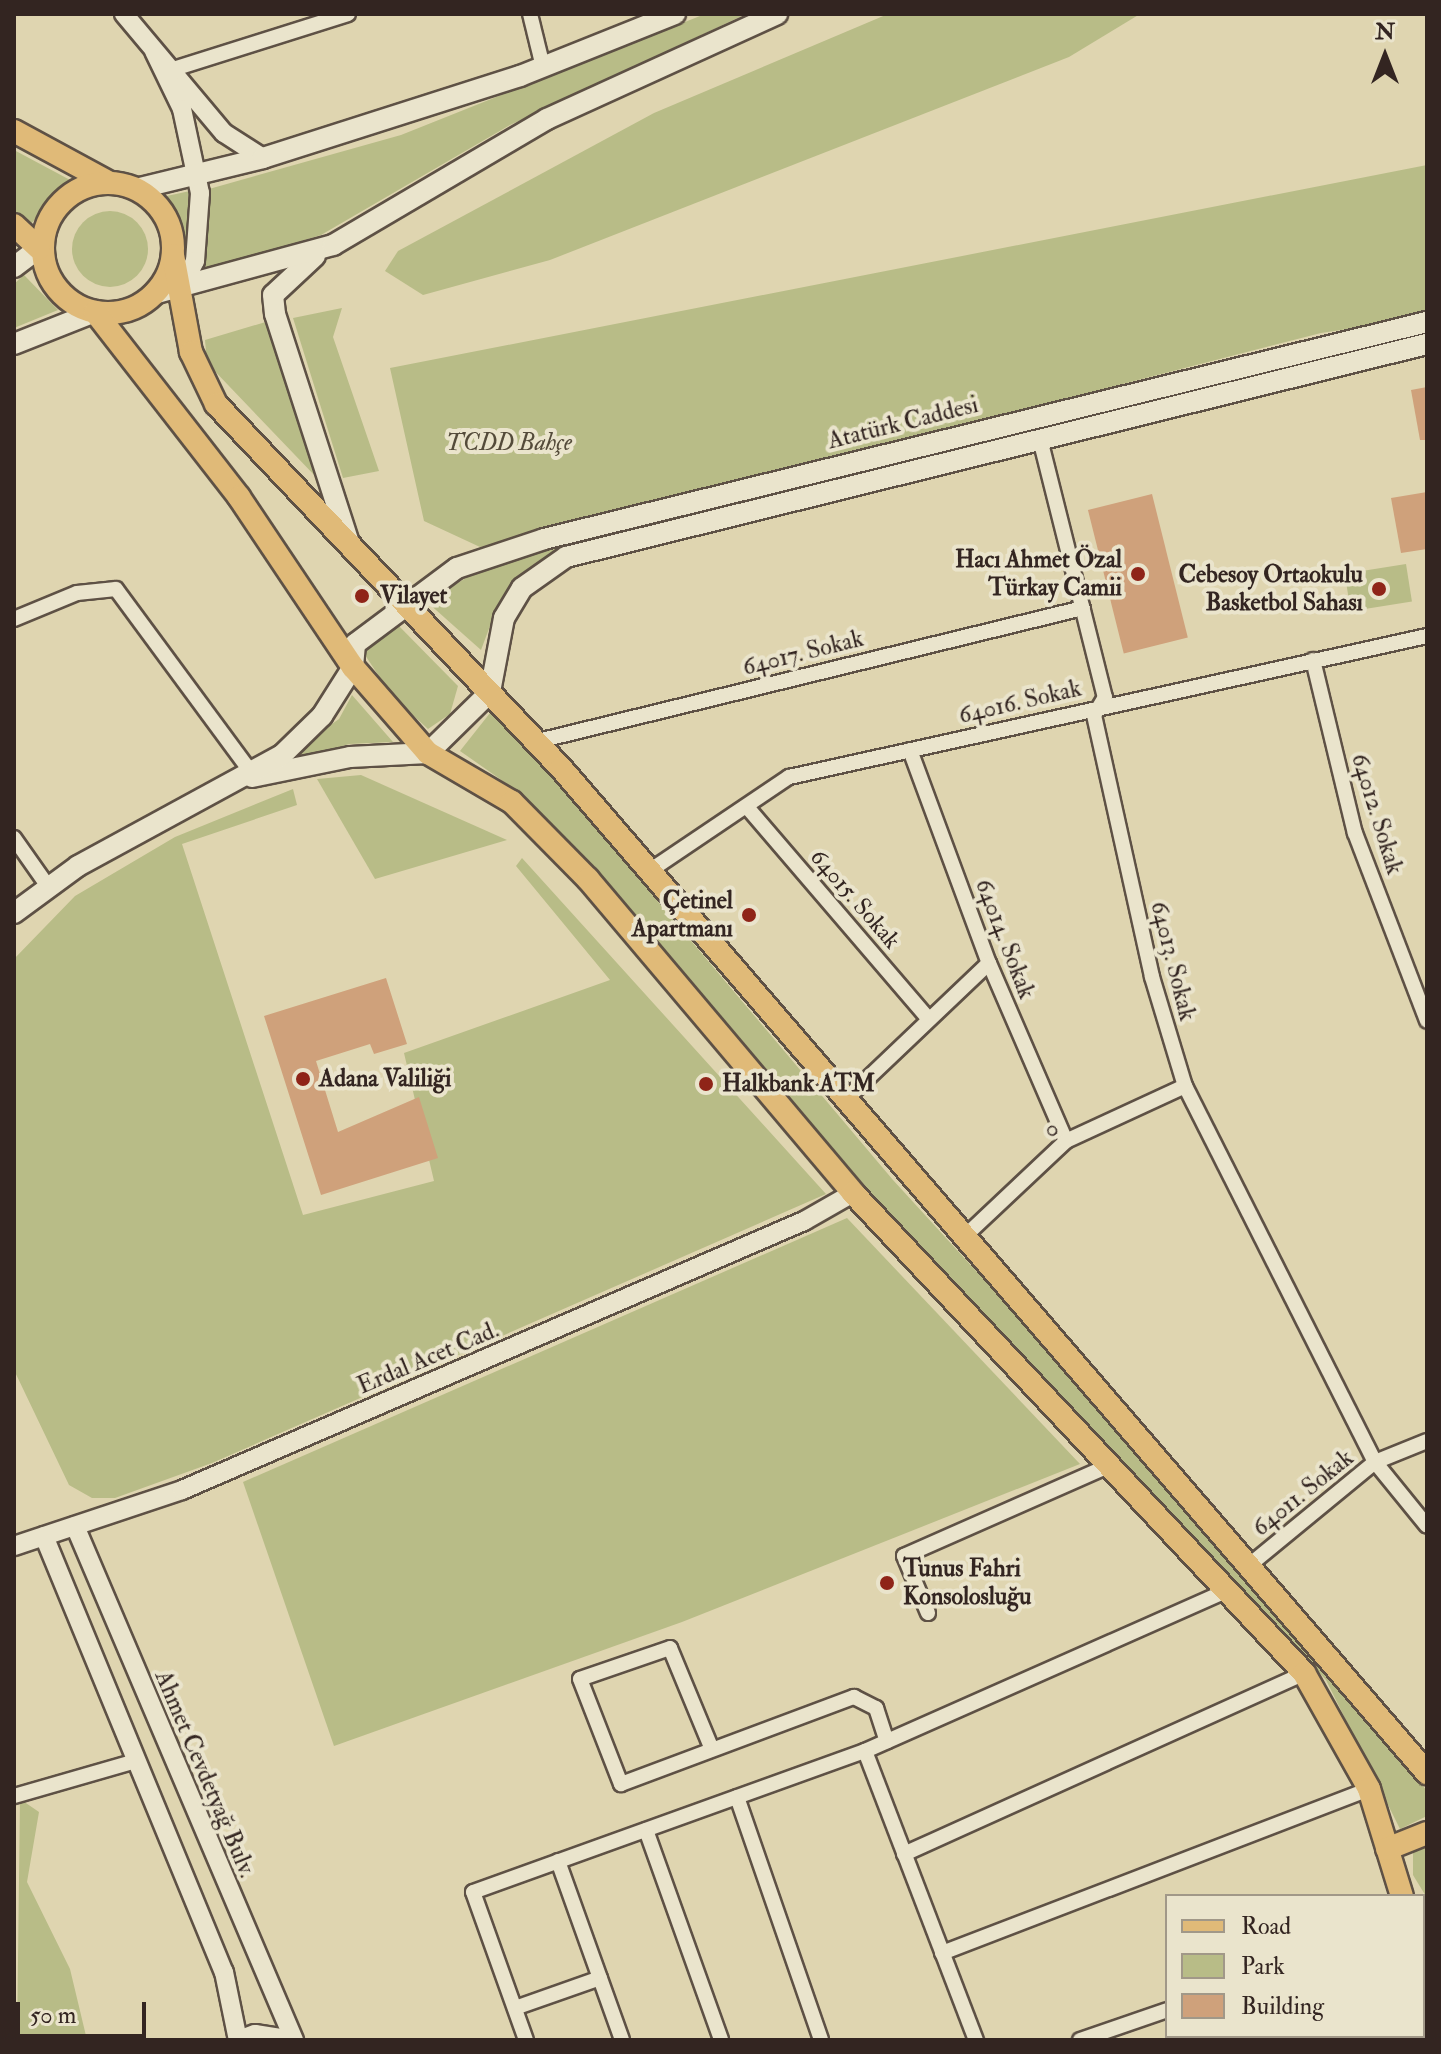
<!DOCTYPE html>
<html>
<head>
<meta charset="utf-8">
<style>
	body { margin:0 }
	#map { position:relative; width:1441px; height:2054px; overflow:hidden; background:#dfd5b0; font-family:"IM FELL Double Pica",serif }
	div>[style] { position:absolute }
	.green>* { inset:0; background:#b8bc87; transform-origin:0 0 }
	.round { border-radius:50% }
	.building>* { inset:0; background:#cfa17b; transform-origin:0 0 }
	.roads { filter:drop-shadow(2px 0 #5e5145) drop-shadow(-2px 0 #5e5145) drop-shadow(0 2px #5e5145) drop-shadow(0 -2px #5e5145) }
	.minor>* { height:14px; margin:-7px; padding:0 7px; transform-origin:7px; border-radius:7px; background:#eae4cc }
	.tertiary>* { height:18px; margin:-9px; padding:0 9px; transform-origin:9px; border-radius:9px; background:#eae4cc }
	.secondary>* { height:20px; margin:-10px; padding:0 10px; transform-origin:10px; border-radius:10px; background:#eae4cc }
	.primary>* { height:22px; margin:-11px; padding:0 11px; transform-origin:11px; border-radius:11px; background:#e0ba78 }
	.primary>.ring { margin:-11px; padding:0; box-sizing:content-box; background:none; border:22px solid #e0ba78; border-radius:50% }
	.dots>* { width:22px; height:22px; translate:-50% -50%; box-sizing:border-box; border:4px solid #eae4cc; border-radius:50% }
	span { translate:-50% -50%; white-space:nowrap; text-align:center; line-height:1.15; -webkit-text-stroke:8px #eae4cc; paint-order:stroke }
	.street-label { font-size:24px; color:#332521 }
	.park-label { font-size:24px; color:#544b3a; font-style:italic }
	.poi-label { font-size:24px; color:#332521; font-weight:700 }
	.right { translate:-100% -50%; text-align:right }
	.left { translate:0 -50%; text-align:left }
	.frame { position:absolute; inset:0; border:16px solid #332521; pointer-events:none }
	.legend { position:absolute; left:1165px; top:1894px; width:260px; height:144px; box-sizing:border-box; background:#eae4cc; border:2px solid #a19888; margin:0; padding:10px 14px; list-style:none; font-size:24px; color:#332521 }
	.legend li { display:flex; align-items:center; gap:16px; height:40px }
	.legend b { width:40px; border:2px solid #a19888 }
	.north { position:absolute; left:1345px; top:16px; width:80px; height:80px; -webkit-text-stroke:6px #eae4cc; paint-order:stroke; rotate:0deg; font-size:22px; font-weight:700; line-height:32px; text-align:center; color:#332521 }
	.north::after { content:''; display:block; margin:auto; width:28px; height:36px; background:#332521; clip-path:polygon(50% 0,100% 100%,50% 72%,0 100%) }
	.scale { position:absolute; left:16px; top:2002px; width:130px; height:36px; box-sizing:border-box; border:4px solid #332521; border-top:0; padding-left:10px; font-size:24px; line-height:28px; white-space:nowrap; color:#332521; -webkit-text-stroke:6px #eae4cc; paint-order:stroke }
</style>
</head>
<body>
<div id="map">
	<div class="green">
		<div style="clip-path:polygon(705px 14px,746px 14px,510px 125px,321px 235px,202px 272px,209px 189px,401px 135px)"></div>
		<div style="clip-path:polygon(888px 14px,1140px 14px,1069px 57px,550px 260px,423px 295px,385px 271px,398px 251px,654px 113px)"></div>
		<div style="clip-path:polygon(14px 150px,72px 181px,26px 229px,14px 216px)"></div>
		<div style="clip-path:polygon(1427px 165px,1427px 317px,1321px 333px,516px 540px,480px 547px,424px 521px,390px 368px)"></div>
		<div style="clip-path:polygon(190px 191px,190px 249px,162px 197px)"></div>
		<div class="round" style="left:72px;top:211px;width:76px;height:76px"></div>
		<div style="clip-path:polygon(24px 275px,58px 310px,14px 328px,14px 284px)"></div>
		<div style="clip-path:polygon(342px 308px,333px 337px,379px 471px,343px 478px,293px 318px)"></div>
		<div style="clip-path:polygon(269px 321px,276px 345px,317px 478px,207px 363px,205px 340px)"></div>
		<div style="clip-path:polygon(1427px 331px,550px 555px,499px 602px,481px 650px,427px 602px,479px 570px,549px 548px)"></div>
		<div style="left:1406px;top:564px;width:38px;height:62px;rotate:81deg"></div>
		<div style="clip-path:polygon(396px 623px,458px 686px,450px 714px,428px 729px,392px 696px,363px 652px)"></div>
		<div style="clip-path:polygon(352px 695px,393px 742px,349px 744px,267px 770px,339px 719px)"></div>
		<div style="clip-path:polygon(490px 713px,546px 769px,893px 1180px,1178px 1492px,1427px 1791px,1427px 1816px,1400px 1829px,1326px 1680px,875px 1197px,523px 795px,460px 751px)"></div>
		<div style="clip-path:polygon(361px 775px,507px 840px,375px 879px,317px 779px)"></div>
		<div style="clip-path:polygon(293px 789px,297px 805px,182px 844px,303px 1215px,434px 1181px,404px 1053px,610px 980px,516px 866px,522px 858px,826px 1194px,212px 1463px,115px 1498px,92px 1498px,69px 1485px,14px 1370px,14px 959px,75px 896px,175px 837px)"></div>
		<div style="clip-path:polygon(847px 1218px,1080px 1464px,682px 1622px,334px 1746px,243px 1482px)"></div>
		<div style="clip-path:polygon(20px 1799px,39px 1812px,27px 1882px,70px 1969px,87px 2040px,17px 2040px)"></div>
		<div style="clip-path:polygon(1427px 1841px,1427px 1898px,1413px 1875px,1413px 1853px)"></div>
	</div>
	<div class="building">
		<div style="clip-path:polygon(1427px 387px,1427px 440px,1420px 440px,1411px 390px)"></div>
		<div style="clip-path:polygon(1427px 492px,1427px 549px,1401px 553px,1391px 498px)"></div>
		<div style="left:1152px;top:494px;width:148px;height:66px;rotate:76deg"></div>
		<div style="clip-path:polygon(386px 978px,407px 1044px,374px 1054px,370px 1044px,316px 1061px,338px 1132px,419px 1097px,438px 1158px,321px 1195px,264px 1016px)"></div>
	</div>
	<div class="roads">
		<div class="minor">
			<div style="left:530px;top:14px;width:55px;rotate:76.2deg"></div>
			<div style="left:164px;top:72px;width:193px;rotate:-17.5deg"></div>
			<div style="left:1040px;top:439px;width:266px;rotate:75.9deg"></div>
			<div style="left:1105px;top:697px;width:21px;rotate:121deg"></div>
			<div style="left:1094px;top:715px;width:268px;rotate:77.5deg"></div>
			<div style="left:1152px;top:977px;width:114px;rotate:73.2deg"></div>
			<div style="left:1185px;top:1086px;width:421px;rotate:63.2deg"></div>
			<div style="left:1375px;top:1462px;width:82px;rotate:50.9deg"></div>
			<div style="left:14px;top:619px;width:68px;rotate:-22.4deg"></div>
			<div style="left:77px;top:593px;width:39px;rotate:-6deg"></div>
			<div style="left:116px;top:589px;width:227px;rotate:53.6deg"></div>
			<div style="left:1313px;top:660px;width:178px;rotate:76.4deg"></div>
			<div style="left:1355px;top:833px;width:201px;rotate:69deg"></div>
			<div style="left:534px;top:742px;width:565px;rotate:-13.72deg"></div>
			<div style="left:910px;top:750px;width:227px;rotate:69.7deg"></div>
			<div style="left:989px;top:963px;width:194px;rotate:66.6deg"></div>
			<div style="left:747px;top:807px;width:279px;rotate:49.4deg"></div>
			<div style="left:14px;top:838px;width:57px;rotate:54.9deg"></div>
			<div style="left:648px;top:872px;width:170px;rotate:-34deg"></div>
			<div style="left:789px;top:777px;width:653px;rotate:-12.46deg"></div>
			<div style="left:844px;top:1101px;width:200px;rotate:-43.6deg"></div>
			<div style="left:963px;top:1238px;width:141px;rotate:-43.3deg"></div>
			<div style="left:1066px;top:1141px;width:131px;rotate:-24.8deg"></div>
			<div style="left:1252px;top:1563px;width:159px;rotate:-39.4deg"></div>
			<div style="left:1375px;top:1462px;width:56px;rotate:-22deg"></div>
			<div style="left:928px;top:1613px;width:62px;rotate:-112.8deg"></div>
			<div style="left:904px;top:1556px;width:228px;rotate:-23.8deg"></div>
			<div style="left:711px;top:1747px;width:107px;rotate:-112.5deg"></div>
			<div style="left:670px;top:1648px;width:95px;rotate:161deg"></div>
			<div style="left:580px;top:1679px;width:113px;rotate:68.7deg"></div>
			<div style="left:621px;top:1784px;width:249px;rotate:-20.5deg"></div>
			<div style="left:854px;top:1697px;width:25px;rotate:27deg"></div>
			<div style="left:876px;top:1708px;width:35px;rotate:72deg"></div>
			<div style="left:865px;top:1751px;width:310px;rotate:69deg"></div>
			<div style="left:14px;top:1796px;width:127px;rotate:-16deg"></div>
			<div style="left:737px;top:1797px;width:257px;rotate:70.9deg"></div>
			<div style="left:646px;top:1830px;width:223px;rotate:70.3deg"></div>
			<div style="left:904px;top:1854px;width:439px;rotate:-24.3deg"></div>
			<div style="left:558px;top:1861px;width:190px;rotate:70.3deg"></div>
			<div style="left:942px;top:1953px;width:457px;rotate:-21deg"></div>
			<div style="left:515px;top:2008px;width:90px;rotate:-19.4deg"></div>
			<div style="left:526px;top:2040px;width:157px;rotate:-109.7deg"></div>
			<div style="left:473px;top:1892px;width:417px;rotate:-19.8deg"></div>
			<div style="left:865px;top:1751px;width:397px;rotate:-23.9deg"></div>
			<div style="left:1080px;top:2040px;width:92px;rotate:-19deg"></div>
		</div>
		<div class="tertiary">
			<div style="left:124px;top:14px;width:155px;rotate:50deg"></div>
			<div style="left:224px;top:133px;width:46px;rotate:32.7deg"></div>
			<div style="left:154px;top:51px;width:64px;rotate:64.2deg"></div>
			<div style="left:182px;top:109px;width:86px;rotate:77.9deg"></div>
			<div style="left:200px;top:193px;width:68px;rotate:94.2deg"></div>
			<div style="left:195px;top:261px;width:33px;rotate:117deg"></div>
			<div style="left:75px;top:1526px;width:559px;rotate:66.92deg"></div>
			<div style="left:44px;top:1536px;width:472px;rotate:67.6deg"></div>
			<div style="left:224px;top:1972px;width:69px;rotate:78.4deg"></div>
			<div style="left:14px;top:1546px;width:177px;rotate:-18.4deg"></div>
			<div style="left:182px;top:1490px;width:678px;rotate:-23.39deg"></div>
			<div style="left:804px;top:1221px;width:56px;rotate:-29.7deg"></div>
			<div style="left:239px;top:2040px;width:17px;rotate:-21deg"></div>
			<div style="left:255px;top:2034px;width:37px;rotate:9deg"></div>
		</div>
		<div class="secondary">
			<div style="left:136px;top:189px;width:131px;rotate:-13.7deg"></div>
			<div style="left:263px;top:158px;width:270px;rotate:-17.7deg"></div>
			<div style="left:520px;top:76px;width:167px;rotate:-21.8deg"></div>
			<div style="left:315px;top:256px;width:57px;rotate:137.1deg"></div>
			<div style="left:273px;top:295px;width:19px;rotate:84deg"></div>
			<div style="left:275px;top:314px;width:244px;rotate:72.1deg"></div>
			<div style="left:14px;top:267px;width:31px;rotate:-37deg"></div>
			<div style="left:153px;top:294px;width:187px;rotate:-15.2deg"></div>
			<div style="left:333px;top:245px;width:248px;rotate:-30.5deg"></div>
			<div style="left:547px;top:119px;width:253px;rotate:-24.5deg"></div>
			<div style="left:14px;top:344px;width:87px;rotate:-21.6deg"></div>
			<div style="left:252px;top:777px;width:100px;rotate:-11.5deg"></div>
			<div style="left:350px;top:757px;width:78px;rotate:-2.9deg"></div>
			<div style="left:428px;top:753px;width:87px;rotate:-44.5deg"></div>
			<div style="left:490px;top:692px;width:75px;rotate:-79.3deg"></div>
			<div style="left:504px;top:618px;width:35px;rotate:-59deg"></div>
			<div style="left:522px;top:588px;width:54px;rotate:-35.2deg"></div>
			<div style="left:566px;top:557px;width:887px;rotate:-13.9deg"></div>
			<div style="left:14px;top:913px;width:79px;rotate:-36.3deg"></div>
			<div style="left:78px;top:866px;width:232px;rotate:-28.6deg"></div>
			<div style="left:282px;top:755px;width:56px;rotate:-44.3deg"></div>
			<div style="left:322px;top:716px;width:58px;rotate:-57.7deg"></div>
			<div style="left:353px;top:667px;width:23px;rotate:-85deg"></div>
			<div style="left:355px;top:644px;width:127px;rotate:-36.7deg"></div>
			<div style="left:457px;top:568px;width:92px;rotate:-18.4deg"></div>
			<div style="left:544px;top:539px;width:909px;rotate:-13.81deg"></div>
		</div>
		<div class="primary">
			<div style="left:14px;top:131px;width:109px;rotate:28.4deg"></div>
			<div class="ring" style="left:43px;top:183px;width:108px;height:108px"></div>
			<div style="left:14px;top:225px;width:34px;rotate:43deg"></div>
			<div style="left:173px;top:255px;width:99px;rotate:79.5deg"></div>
			<div style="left:191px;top:352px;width:58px;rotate:64.3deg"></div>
			<div style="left:216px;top:404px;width:502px;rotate:46.54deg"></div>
			<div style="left:561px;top:768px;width:1327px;rotate:49.25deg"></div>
			<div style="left:95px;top:312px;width:234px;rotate:52.1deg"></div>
			<div style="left:239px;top:497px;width:205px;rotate:56.2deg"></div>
			<div style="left:353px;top:667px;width:114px;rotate:48.9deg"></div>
			<div style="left:428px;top:753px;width:97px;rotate:30.3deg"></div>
			<div style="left:512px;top:802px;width:108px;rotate:45.4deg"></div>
			<div style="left:588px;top:879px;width:411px;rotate:49.8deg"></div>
			<div style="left:853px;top:1193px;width:659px;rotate:46.78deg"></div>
			<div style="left:1304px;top:1673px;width:133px;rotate:60.7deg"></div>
			<div style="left:1369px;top:1789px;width:112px;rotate:72.9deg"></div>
			<div style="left:1387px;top:1849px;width:43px;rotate:-21.8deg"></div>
			<div style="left:1423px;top:1923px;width:4px"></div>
			<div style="left:1423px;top:1971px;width:16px;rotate:75deg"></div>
		</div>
	</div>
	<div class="dots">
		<div style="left:1138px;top:574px;background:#8f2418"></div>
		<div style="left:1379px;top:589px;background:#8f2418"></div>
		<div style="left:362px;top:596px;background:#8f2418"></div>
		<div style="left:749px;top:915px;background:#8f2418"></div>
		<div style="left:303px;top:1079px;background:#8f2418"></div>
		<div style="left:706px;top:1084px;background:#8f2418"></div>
		<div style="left:887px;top:1583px;background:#8f2418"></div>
	</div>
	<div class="street-label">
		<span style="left:903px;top:423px;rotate:-14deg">Atatürk Caddesi</span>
		<span style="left:803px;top:653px;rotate:-14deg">64017. Sokak</span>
		<span style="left:1020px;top:702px;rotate:-13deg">64016. Sokak</span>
		<span style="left:1377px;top:814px;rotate:73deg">64012. Sokak</span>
		<span style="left:855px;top:899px;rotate:49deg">64015. Sokak</span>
		<span style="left:1005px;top:939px;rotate:69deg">64014. Sokak</span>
		<span style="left:1173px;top:961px;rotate:76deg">64013. Sokak</span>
		<span style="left:1051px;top:1129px;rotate:-35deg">0</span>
		<span style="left:428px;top:1358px;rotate:-23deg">Erdal Acet Cad.</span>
		<span style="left:1303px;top:1493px;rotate:-39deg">64011. Sokak</span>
		<span style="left:205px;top:1774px;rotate:67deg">Ahmet Cevdetyağ Bulv.</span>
	</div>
	<div class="park-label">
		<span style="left:509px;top:443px">TCDD Bahçe</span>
	</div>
	<div class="poi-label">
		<span class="right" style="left:1122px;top:574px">Hacı Ahmet Özal<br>Türkay Camii</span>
		<span class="right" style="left:1363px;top:589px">Cebesoy Ortaokulu<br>Basketbol Sahası</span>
		<span class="left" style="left:380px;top:596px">Vilayet</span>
		<span class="right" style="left:733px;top:915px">Çetinel<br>Apartmanı</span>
		<span class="left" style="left:319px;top:1079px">Adana Valiliği</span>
		<span class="left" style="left:722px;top:1084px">Halkbank ATM</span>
		<span class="left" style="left:903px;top:1583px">Tunus Fahri<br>Konsolosluğu</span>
	</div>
	<div class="frame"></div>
	<ul class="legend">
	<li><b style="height:10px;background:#e0ba78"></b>Road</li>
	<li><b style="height:22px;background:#b8bc87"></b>Park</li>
	<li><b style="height:22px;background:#cfa17b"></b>Building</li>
	</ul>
	<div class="north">N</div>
	<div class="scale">50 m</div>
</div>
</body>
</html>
